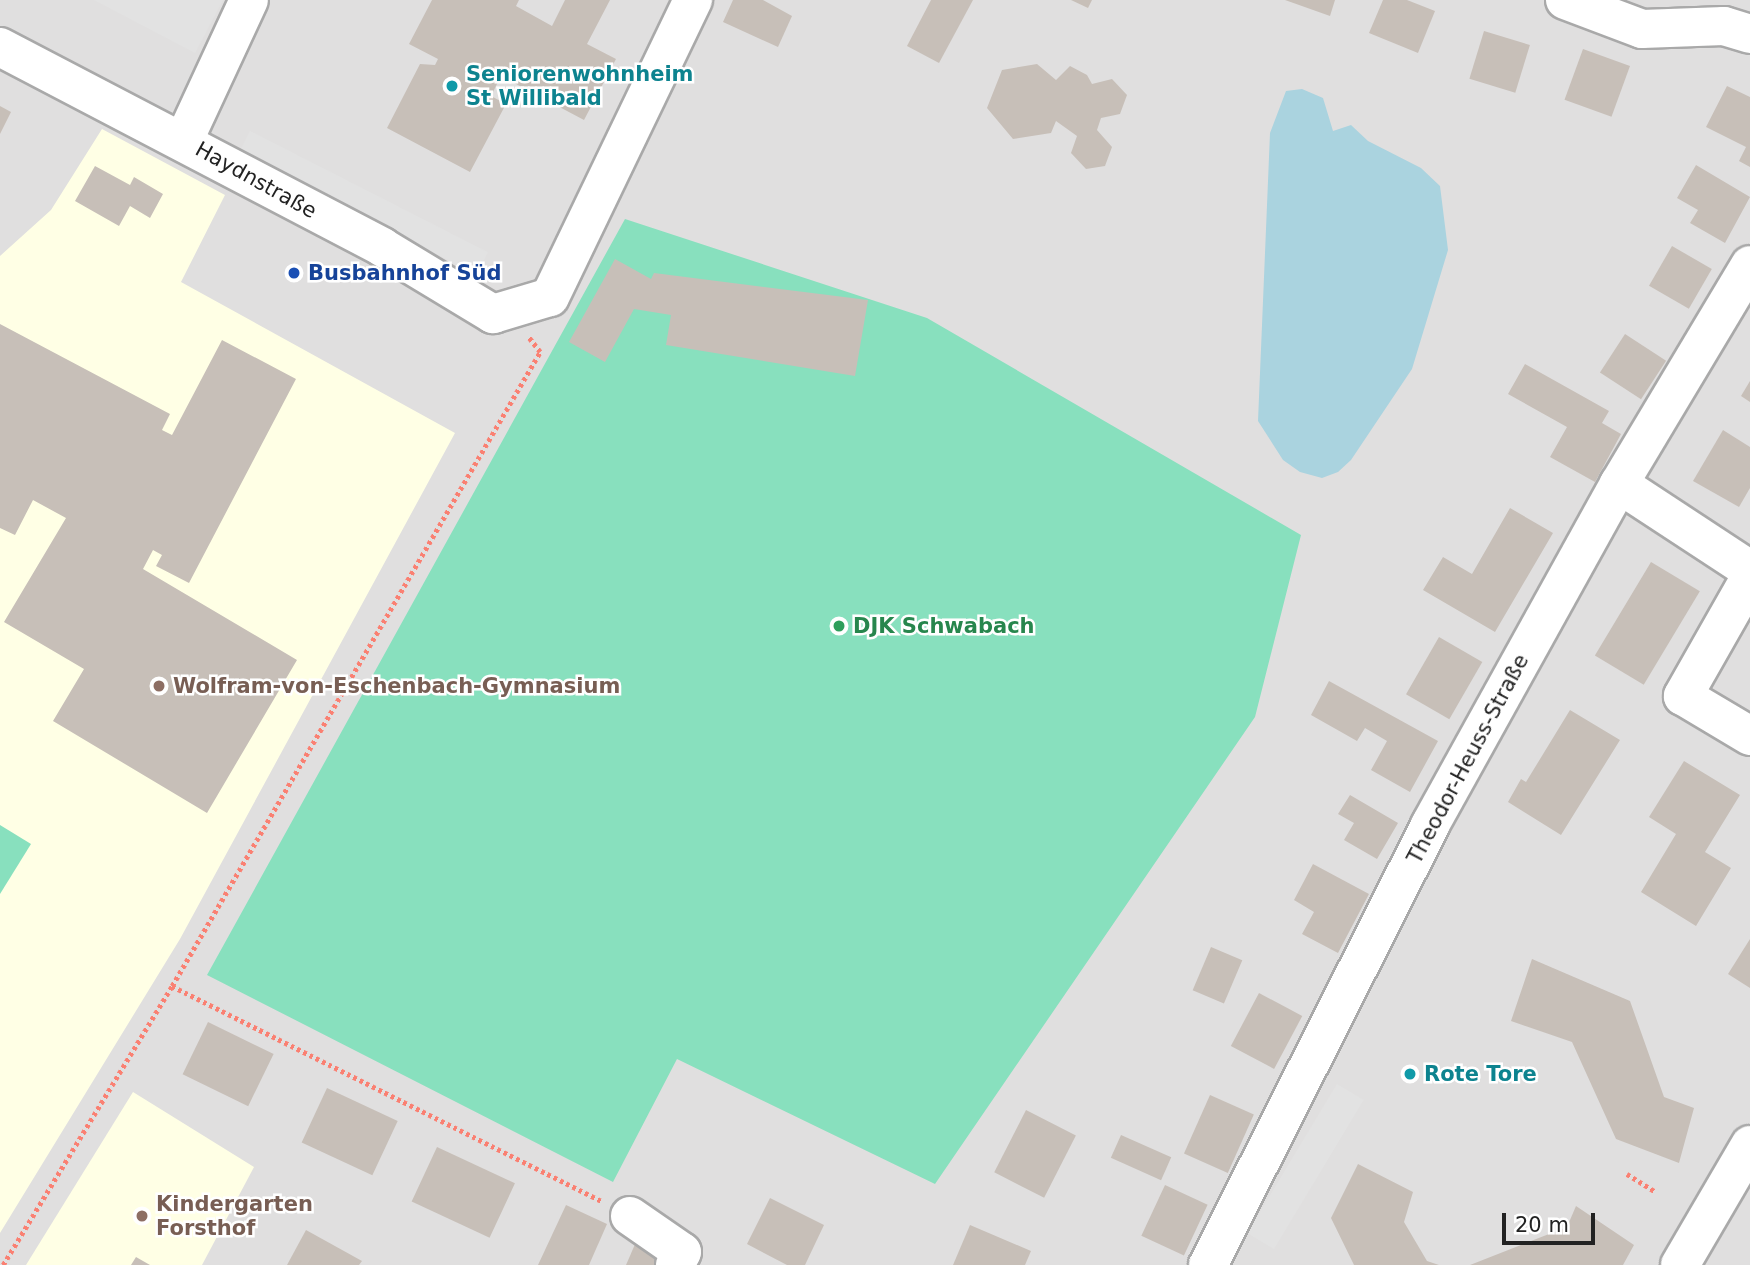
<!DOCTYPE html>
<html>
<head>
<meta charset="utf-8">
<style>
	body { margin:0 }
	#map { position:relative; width:1750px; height:1265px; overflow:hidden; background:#f2efe9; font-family:"DejaVu Sans",sans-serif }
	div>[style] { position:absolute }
	.residential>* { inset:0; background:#e0dfdf; transform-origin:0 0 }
	.education>* { inset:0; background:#ffffe5 }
	.pitch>* { inset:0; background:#88e0be }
	.parking>* { inset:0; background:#e2e2e2; transform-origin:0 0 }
	.water>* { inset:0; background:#aad3df }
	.building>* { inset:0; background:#c7bfb8; transform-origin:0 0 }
	.path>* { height:4.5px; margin-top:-2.25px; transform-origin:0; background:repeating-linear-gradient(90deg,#fa8072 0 3.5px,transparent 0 7px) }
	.roads { filter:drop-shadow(2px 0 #a9a9a9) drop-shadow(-2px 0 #a9a9a9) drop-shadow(0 2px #a9a9a9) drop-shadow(0 -2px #a9a9a9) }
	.minor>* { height:38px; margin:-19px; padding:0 19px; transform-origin:19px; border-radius:19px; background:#fff }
	.dots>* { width:19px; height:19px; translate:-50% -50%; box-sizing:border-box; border:4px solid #fff; border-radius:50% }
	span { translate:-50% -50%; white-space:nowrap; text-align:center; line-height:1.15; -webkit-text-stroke:5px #fff; paint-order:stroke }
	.culture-label { font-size:21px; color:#0d838f; font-weight:700 }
	.left { translate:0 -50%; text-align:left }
	.street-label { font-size:21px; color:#222 }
	.transit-label { font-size:21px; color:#164399; font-weight:700 }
	.leisure-label { font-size:21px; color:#27864d; font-weight:700 }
	.education-label { font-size:21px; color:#785e54; font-weight:700 }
	.scale { position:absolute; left:1502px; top:1213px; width:93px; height:32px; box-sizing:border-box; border:4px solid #222; border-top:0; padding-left:9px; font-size:21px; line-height:24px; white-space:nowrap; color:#222; -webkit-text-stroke:5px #fff; paint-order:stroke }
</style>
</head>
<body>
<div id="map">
	<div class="residential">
		<div style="left:0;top:0;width:1750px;height:1265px"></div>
	</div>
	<div class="education">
		<div style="clip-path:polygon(102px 129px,225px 195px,181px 282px,455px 433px,180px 939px,0 1233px,0 256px,51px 210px)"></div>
		<div style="clip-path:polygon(133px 1092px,254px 1167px,202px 1265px,26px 1265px)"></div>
	</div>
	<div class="pitch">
		<div style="clip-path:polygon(625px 219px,927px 318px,1301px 535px,1255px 717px,935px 1184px,677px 1059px,613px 1182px,207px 975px)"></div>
		<div style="clip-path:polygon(0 825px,31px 844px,0 894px)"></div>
	</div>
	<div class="parking">
		<div style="clip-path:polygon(94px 0,223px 0,195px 53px)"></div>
		<div style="left:250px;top:131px;width:267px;height:25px;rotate:27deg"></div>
		<div style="left:1337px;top:1084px;width:31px;height:174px;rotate:31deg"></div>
	</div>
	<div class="water">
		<div style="clip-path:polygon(1302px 89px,1323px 98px,1333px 131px,1351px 125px,1368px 141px,1421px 168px,1440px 186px,1448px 250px,1412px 369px,1351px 460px,1338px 472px,1322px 478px,1300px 472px,1283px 460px,1258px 421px,1270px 133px,1286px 91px)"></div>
	</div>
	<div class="building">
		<div style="clip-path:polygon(432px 0,519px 0,516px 6px,552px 26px,565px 0,610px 0,587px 44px,616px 59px,584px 120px,501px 76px,491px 96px,506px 104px,470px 172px,387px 128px,420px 64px,435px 65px,438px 59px,409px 44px)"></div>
		<div style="clip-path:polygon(733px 0,763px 0,792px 16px,778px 47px,723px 22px)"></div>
		<div style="clip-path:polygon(931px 0,973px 0,939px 63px,907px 46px)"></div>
		<div style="clip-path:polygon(1071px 0,1092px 0,1088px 8px)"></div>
		<div style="clip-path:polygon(1285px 0,1335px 0,1330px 16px)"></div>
		<div style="clip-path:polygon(1383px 0,1407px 0,1435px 11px,1418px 53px,1369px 33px)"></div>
		<div style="left:1484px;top:31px;width:48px;height:50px;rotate:17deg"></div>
		<div style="left:1583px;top:49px;width:50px;height:54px;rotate:20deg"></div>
		<div style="clip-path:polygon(1037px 64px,1056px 80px,1070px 66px,1087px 75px,1092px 84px,1112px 79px,1127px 95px,1120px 114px,1101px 118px,1097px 130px,1112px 147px,1105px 166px,1086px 169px,1071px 153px,1077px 136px,1056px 121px,1051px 133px,1013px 139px,987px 108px,1002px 70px)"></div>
		<div style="clip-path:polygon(1727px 86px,1750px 97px,1750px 167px,1739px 161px,1746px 147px,1706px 127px)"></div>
		<div style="clip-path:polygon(0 106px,11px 112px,0 134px)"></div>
		<div style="clip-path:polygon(1696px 165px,1750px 197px,1725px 243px,1690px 223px,1698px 210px,1677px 198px)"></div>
		<div style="clip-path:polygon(95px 166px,130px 185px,134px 177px,163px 194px,150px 218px,130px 206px,119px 226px,75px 201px)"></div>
		<div style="left:1672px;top:246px;width:46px;height:46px;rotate:30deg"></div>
		<div style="clip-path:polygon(615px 259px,651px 279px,654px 273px,868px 300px,855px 376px,666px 345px,671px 315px,634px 309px,605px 362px,569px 342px)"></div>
		<div style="clip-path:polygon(0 324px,170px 414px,162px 430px,172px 435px,222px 340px,296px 379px,189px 583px,156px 566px,162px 555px,153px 550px,143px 569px,297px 660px,207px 813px,53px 721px,84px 669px,4px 622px,66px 518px,33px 500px,15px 535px,0 528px)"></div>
		<div style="left:1625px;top:334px;width:49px;height:46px;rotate:33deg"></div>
		<div style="clip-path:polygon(1525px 364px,1609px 411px,1602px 423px,1621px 434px,1595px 482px,1550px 457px,1567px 427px,1508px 394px)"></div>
		<div style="clip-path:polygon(1750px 381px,1750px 402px,1741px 396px)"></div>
		<div style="clip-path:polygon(1723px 430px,1750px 447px,1750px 488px,1739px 507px,1693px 481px)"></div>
		<div style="clip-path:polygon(1510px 508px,1553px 533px,1495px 632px,1423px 590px,1443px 557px,1472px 574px)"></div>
		<div style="left:1651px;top:562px;width:57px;height:109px;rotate:31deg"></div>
		<div style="left:1439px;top:637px;width:50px;height:66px;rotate:30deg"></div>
		<div style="clip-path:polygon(1329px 681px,1438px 741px,1410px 792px,1371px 770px,1387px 741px,1365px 728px,1357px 741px,1311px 715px)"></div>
		<div style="clip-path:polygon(1570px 710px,1620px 740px,1561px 835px,1508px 802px,1521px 779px,1526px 782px)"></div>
		<div style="clip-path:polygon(1684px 761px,1740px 795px,1705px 852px,1731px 868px,1696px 926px,1641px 892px,1676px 834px,1649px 817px)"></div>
		<div style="clip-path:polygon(1350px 795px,1398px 823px,1377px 859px,1344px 840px,1354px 823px,1338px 814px)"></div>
		<div style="clip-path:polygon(1313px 864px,1369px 894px,1338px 953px,1302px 934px,1314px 912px,1294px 900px)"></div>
		<div style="clip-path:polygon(1750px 939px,1750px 988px,1728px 974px)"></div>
		<div style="left:1211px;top:947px;width:34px;height:47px;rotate:23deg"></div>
		<div style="clip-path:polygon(1532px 959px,1630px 1001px,1664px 1097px,1694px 1108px,1679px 1163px,1616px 1139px,1572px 1042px,1511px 1021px)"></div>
		<div style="left:1259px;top:993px;width:49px;height:60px;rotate:28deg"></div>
		<div style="left:208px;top:1022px;width:73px;height:58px;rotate:26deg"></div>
		<div style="left:327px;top:1088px;width:78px;height:60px;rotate:25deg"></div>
		<div style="left:1210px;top:1095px;width:48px;height:64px;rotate:24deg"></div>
		<div style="left:1026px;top:1110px;width:56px;height:70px;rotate:27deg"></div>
		<div style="left:1121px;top:1135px;width:55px;height:25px;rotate:24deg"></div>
		<div style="left:437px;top:1147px;width:86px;height:60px;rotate:25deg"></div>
		<div style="clip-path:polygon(1358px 1164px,1413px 1192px,1404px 1222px,1427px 1261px,1439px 1265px,1354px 1265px,1331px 1218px)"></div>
		<div style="left:1165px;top:1185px;width:47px;height:56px;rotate:25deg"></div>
		<div style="clip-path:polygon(770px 1198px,824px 1225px,805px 1265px,787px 1265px,747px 1244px)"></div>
		<div style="clip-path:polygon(566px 1205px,607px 1224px,589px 1265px,538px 1265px)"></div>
		<div style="clip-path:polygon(1576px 1206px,1634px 1245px,1623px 1265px,1470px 1265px,1567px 1227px)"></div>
		<div style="clip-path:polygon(970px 1225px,1031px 1251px,1025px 1265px,953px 1265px)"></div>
		<div style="clip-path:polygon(306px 1230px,362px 1261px,359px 1265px,287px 1265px)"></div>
		<div style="clip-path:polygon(636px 1242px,661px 1253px,656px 1265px,626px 1265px)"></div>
		<div style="clip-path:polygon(136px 1257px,150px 1265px,131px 1265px)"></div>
	</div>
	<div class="path">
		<div style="left:172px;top:986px;width:481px;rotate:26.6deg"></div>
		<div style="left:1627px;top:1174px;width:34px;rotate:32deg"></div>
		<div style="left:3px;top:1265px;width:326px;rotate:-58.8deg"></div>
		<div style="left:172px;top:986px;width:733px;rotate:-59.87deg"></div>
		<div style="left:540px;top:352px;width:18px;rotate:-128deg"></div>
	</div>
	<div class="roads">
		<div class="minor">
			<div style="left:1565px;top:0;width:82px;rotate:20.6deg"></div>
			<div style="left:1642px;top:29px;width:82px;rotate:-2.1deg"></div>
			<div style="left:1724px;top:26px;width:27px;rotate:17deg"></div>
			<div style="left:0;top:47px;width:431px;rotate:27.6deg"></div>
			<div style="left:382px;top:247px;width:130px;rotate:31.1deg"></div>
			<div style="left:493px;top:314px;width:59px;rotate:-16.6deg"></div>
			<div style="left:550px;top:297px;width:330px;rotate:-64.3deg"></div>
			<div style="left:184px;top:140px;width:154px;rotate:-65.1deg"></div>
			<div style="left:1619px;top:484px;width:157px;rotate:33.3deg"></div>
			<div style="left:1750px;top:578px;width:136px;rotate:119.6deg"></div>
			<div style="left:1683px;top:696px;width:78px;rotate:30.8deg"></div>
			<div style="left:630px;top:1216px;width:63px;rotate:34.7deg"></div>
			<div style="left:682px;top:1252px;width:15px;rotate:118deg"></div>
			<div style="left:1208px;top:1265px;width:493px;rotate:-63.2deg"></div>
			<div style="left:1430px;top:825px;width:390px;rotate:-61deg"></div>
			<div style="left:1619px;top:484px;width:255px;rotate:-59.1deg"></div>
			<div style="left:1680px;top:1265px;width:139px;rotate:-59.7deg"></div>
		</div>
	</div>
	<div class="dots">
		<div style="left:452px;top:86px;background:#0f9aa8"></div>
		<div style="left:294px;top:273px;background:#1a4fb4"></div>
		<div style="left:839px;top:626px;background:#2e9e5b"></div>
		<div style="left:159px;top:686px;background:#8d6e63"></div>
		<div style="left:1410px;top:1074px;background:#0f9aa8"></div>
		<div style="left:142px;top:1216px;background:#8d6e63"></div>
	</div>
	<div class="culture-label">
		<span class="left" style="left:466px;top:86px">Seniorenwohnheim<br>St Willibald</span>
		<span class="left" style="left:1424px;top:1074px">Rote Tore</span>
	</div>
	<div class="street-label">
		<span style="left:256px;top:180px;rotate:29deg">Haydnstraße</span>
		<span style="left:1468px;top:759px;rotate:-62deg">Theodor-Heuss-Straße</span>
	</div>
	<div class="transit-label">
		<span class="left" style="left:308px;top:273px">Busbahnhof Süd</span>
	</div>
	<div class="leisure-label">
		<span class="left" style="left:853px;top:626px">DJK Schwabach</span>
	</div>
	<div class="education-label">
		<span class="left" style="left:173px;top:686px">Wolfram-von-Eschenbach-Gymnasium</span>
		<span class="left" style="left:156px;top:1216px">Kindergarten<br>Forsthof</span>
	</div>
	<div class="scale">20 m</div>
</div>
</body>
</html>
